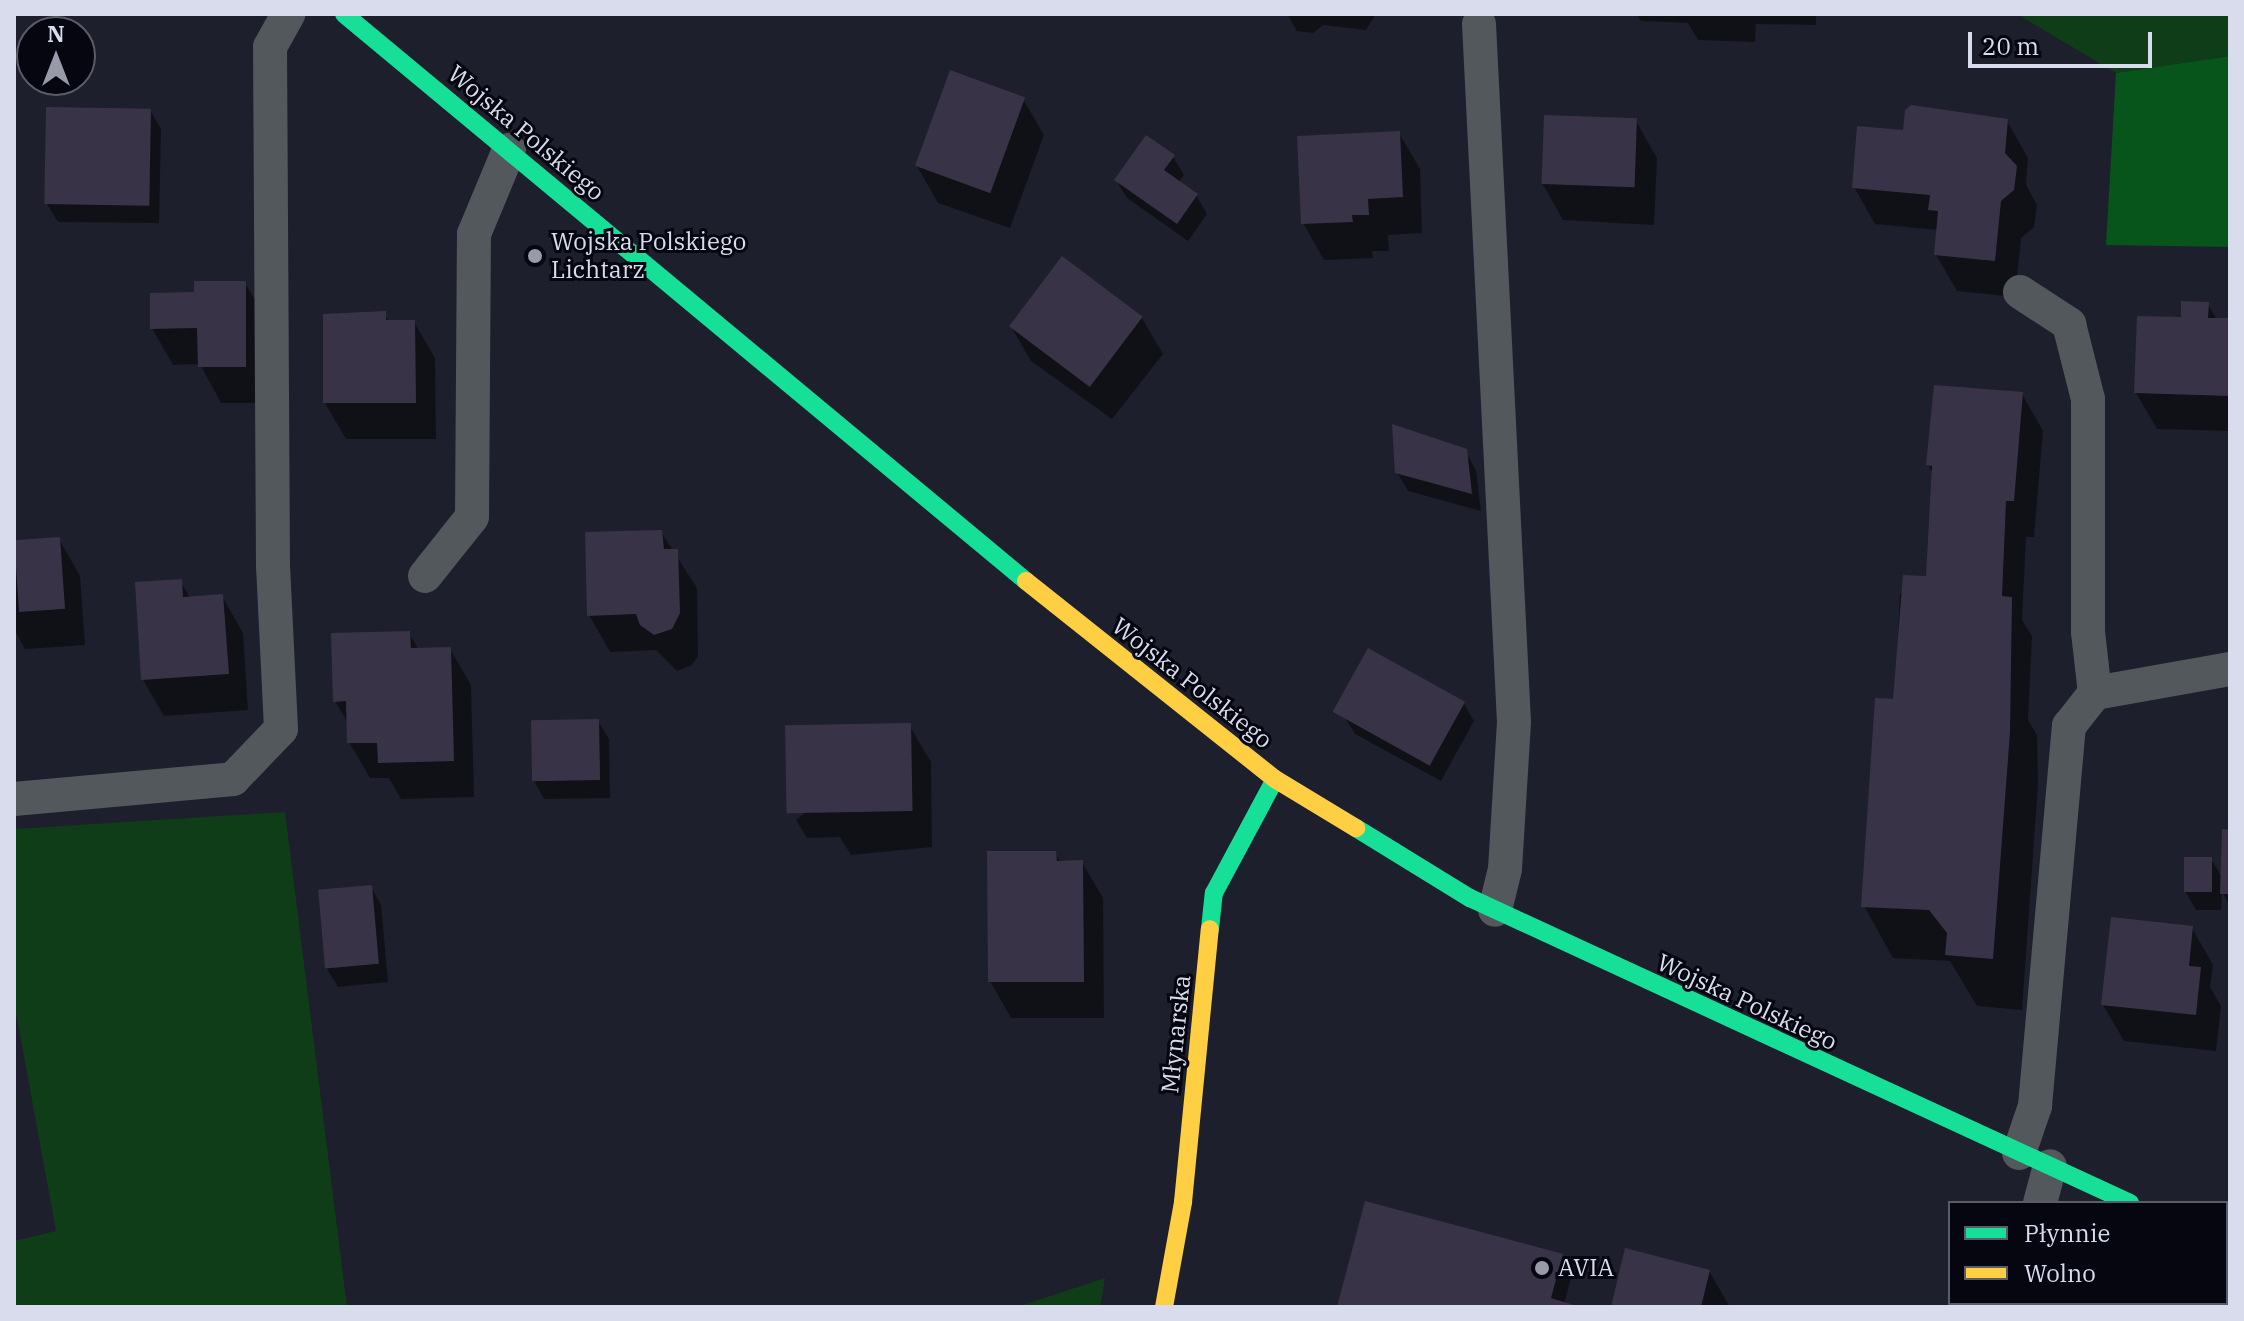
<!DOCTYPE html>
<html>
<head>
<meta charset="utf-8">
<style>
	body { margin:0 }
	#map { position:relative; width:2244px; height:1321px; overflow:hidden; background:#1e1f2c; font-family:"IBM Plex Serif",serif }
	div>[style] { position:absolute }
	.green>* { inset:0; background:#0e3d17 }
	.forest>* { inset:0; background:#08551c }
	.shadow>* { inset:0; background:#0007 }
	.building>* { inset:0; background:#393348; transform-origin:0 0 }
	.lane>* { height:34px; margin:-17px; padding:0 17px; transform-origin:17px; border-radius:17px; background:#53585c }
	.fast>* { height:18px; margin:-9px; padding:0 9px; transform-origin:9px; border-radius:9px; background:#16e098 }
	.slow>* { height:18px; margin:-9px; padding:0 9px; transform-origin:9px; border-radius:9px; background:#ffcf43 }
	.dots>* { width:22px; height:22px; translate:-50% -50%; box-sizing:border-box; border:4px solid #050610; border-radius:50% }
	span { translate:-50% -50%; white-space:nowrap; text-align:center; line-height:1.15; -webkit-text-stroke:6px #050610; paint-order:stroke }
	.street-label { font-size:24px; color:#d9dced }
	.poi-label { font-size:24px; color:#d9dced }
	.left { translate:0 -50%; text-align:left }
	.frame { position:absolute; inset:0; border:16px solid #d9dced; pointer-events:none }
	.legend { position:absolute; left:1948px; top:1201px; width:280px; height:104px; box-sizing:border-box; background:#050610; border:2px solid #5a5c68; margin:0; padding:10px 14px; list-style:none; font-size:24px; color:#d9dced }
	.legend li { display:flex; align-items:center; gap:16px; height:40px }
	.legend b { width:40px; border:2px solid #5a5c68 }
	.north { position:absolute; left:16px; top:16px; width:80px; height:80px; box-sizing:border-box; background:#050610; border:2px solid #5a5c68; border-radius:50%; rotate:0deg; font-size:22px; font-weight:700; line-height:32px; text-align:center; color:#d9dced }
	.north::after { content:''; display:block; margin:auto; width:28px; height:36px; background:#989aa9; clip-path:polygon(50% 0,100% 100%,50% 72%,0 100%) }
	.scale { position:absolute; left:1968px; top:32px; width:184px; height:36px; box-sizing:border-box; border:4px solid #d9dced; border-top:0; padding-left:10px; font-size:24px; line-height:28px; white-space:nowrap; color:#d9dced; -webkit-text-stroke:6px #050610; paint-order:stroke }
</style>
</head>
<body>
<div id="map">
	<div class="green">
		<div style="clip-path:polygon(2017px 14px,2230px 14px,2230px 56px,2116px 73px)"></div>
		<div style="clip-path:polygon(285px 812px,347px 1307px,14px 1307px,14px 1241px,56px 1231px,14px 1002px,14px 829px)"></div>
		<div style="clip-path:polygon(1105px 1278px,1100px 1307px,1017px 1307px)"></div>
	</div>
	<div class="forest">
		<div style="clip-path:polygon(2230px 56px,2230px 247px,2106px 245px,2116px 73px)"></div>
	</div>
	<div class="shadow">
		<div style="clip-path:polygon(1287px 14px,1376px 14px,1366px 30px,1323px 25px,1313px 33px,1297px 31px)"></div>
		<div style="clip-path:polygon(1637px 14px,1816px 14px,1816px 25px,1756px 24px,1755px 42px,1698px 40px,1688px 23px,1641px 21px)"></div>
		<div style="clip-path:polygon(1023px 99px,1044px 135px,1010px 228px,938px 203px,917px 166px)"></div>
		<div style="clip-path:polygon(150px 110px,161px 129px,159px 223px,58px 222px,47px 204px)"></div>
		<div style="clip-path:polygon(1636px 121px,1657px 158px,1654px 225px,1563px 220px,1542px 183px)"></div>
		<div style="clip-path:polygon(2007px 121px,2028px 158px,2026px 185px,2037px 205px,2034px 227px,2021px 238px,2015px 297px,1957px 291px,1936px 255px,1938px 230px,1875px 224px,1854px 187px,1904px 132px)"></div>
		<div style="clip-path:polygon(1399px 133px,1420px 169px,1422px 233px,1388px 235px,1389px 251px,1372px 251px,1373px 258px,1324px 260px,1303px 223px)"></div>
		<div style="clip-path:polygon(1173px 157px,1184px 175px,1178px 183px,1196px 195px,1207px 214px,1188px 241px,1127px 198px,1116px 180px)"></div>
		<div style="clip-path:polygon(245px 283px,266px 319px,266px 403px,221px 403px,200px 364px,173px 365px,152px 328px,196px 294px)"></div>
		<div style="clip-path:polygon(2208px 304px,2217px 320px,2230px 320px,2230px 431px,2157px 429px,2136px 393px,2183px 319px)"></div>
		<div style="clip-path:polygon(384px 314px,389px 322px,414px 322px,435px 358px,436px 439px,346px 439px,325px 403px)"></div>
		<div style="clip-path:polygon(1142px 318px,1163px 354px,1112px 419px,1031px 361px,1010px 325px)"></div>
		<div style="clip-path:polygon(2022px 394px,2043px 431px,2034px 537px,2026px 537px,2022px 620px,2032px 636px,2028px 720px,2037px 735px,2038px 785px,2022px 1010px,1977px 1006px,1950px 961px,1893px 958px,1864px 906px,1895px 700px,1900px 594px,1928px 578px,1933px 474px,1928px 464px)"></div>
		<div style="clip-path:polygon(1465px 451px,1476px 470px,1481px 511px,1408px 491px,1397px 472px)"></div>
		<div style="clip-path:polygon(661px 532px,697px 588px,698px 656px,692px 665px,677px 671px,656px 650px,610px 652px,589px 615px)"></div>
		<div style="clip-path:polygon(59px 539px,80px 576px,85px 645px,25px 649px,14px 629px,14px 542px)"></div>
		<div style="clip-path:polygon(180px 581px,191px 599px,222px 596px,243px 633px,248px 710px,164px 716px,143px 680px)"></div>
		<div style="clip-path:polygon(409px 633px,418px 649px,450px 649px,471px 685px,474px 797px,401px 799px,389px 778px,370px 778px,349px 742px,349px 725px,335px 701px)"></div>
		<div style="clip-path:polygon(1463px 702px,1474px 721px,1441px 781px,1355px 734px,1344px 716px)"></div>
		<div style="clip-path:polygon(598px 721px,609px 739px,610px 798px,544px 799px,534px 781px)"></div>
		<div style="clip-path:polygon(909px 725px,931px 762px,932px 847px,851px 855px,840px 837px,807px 838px,796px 820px)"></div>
		<div style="clip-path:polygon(2230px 832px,2230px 906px,2222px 892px,2221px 910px,2196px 910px,2185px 891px,2211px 859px,2223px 879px)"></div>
		<div style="clip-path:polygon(1055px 853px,1061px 863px,1082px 862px,1103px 898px,1104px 1018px,1011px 1018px,990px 981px)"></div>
		<div style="clip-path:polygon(371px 887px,381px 905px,388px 982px,338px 987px,327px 969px)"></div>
		<div style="clip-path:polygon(2192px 928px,2213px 965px,2210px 987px,2221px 1006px,2216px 1051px,2124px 1041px,2103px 1005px)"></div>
		<div style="clip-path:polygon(1562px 1256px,1572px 1274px,1564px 1304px,1577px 1307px,1339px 1307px)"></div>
		<div style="clip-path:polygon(1709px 1271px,1730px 1307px,1613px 1307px)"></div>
	</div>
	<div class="building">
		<div style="left:950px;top:70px;width:80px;height:102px;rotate:20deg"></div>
		<div style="clip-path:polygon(1911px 105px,2008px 119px,2005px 153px,2017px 166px,2014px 190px,2001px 201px,1995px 261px,1934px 255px,1938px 211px,1928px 210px,1930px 195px,1852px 188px,1857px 126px,1903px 130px,1905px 110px)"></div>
		<div style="left:46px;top:107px;width:105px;height:97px;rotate:1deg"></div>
		<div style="left:1544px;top:115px;width:93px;height:69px;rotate:2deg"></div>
		<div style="clip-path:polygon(1400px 131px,1403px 197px,1368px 199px,1369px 215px,1352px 215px,1353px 222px,1301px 224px,1297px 136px)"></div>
		<div style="clip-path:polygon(1146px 135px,1175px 155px,1164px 170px,1198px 194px,1177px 224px,1114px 180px)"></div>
		<div style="left:1062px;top:256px;width:101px;height:88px;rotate:37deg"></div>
		<div style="clip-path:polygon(194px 281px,246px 281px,246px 367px,198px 367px,197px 328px,150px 329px,150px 293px,194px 292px)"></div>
		<div style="clip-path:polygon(2181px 301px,2209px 302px,2208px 318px,2230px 318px,2230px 396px,2134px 393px,2137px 316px,2181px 317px)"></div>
		<div style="clip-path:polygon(386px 311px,386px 320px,415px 320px,416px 403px,323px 403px,323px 314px)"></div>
		<div style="clip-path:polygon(1934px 385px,2023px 392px,2014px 501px,2006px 501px,2002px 596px,2012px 597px,2010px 732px,1993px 959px,1945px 955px,1947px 933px,1929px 910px,1861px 907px,1875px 698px,1893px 699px,1903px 575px,1926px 576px,1932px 466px,1926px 465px)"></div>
		<div style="clip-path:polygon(1392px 424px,1467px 449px,1472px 494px,1395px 473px)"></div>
		<div style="clip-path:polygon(662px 530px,664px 549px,678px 549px,680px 613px,672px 629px,654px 635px,640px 625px,636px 614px,587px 616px,585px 532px)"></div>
		<div style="left:60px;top:537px;width:72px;height:46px;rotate:86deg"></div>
		<div style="clip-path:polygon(182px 579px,183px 597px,223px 594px,229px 674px,141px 680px,135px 582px)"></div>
		<div style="clip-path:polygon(410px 631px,411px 648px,451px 647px,454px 761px,378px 763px,377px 743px,347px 743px,346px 701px,333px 702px,331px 633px)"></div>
		<div style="left:1368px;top:648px;width:111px;height:73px;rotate:29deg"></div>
		<div style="left:599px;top:719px;width:61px;height:68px;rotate:89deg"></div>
		<div style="left:911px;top:723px;width:88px;height:126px;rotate:89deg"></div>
		<div style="clip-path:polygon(2222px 829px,2230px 830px,2230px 894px,2220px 894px)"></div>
		<div style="clip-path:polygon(987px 851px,1056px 851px,1057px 861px,1083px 860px,1084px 982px,988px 982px)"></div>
		<div style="left:2184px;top:857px;width:28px;height:35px"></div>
		<div style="left:372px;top:885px;width:79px;height:54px;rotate:85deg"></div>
		<div style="clip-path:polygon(2111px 917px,2193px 926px,2189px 966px,2201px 967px,2196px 1015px,2101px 1005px)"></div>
		<div style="clip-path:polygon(1365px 1201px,1563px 1254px,1551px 1298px,1580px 1307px,1337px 1307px)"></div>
		<div style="clip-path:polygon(1625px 1248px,1710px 1270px,1701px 1307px,1611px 1307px)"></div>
	</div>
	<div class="lane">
		<div style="left:1479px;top:24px;width:699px;rotate:87.13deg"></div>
		<div style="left:1514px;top:722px;width:147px;rotate:93.5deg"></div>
		<div style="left:1505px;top:869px;width:42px;rotate:103.7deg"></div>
		<div style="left:2020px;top:292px;width:59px;rotate:33.1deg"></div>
		<div style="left:2069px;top:324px;width:77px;rotate:75.8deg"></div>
		<div style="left:2088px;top:399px;width:233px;rotate:90deg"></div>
		<div style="left:2088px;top:632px;width:61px;rotate:83.5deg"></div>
		<div style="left:425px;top:576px;width:75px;rotate:-51.5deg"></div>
		<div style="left:472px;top:517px;width:283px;rotate:-89.6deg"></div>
		<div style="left:474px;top:234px;width:91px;rotate:-67.4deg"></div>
		<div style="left:14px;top:799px;width:220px;rotate:-5.2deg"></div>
		<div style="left:233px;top:779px;width:69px;rotate:-46.2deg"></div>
		<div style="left:281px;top:729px;width:163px;rotate:-92.8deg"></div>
		<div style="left:273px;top:566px;width:519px;rotate:-90.33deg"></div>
		<div style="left:270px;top:47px;width:38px;rotate:-61deg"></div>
		<div style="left:2019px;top:1153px;width:50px;rotate:-71.2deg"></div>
		<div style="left:2035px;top:1106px;width:382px;rotate:-84.9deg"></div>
		<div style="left:2069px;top:726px;width:42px;rotate:-51.8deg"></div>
		<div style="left:2095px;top:693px;width:137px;rotate:-10.1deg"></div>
		<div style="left:2040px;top:1203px;width:38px;rotate:-75deg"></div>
		<div style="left:2019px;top:1307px;width:4px;rotate:-90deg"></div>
	</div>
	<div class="fast">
		<div style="left:344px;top:14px;width:887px;rotate:39.74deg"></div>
		<div style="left:1356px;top:828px;width:134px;rotate:31.6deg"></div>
		<div style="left:1470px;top:898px;width:727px;rotate:24.8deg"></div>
		<div style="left:1210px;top:929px;width:36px;rotate:-84deg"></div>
		<div style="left:1214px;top:893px;width:129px;rotate:-61.8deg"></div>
		<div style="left:2226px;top:1247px;width:4px;rotate:14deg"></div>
	</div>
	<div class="slow">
		<div style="left:1026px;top:581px;width:318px;rotate:38.5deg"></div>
		<div style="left:1275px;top:779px;width:95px;rotate:31.2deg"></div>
		<div style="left:1164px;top:1307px;width:107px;rotate:-79.7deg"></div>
		<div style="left:1183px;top:1202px;width:274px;rotate:-84.4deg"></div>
	</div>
	<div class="dots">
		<div style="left:535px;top:256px;background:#989aa9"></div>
		<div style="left:1542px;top:1268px;background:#989aa9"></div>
	</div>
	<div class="street-label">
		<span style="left:526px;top:133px;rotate:40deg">Wojska Polskiego</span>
		<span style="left:1192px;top:683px;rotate:38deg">Wojska Polskiego</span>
		<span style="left:1747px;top:1002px;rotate:25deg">Wojska Polskiego</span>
		<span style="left:1176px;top:1034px;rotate:-84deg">Młynarska</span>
	</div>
	<div class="poi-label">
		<span class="left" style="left:551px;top:256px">Wojska Polskiego<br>Lichtarz</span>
		<span class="left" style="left:1558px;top:1268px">AVIA</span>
	</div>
	<div class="frame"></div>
	<ul class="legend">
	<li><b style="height:10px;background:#16e098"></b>Płynnie</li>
	<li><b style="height:10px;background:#ffcf43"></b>Wolno</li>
	</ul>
	<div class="north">N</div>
	<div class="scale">20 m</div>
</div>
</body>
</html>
